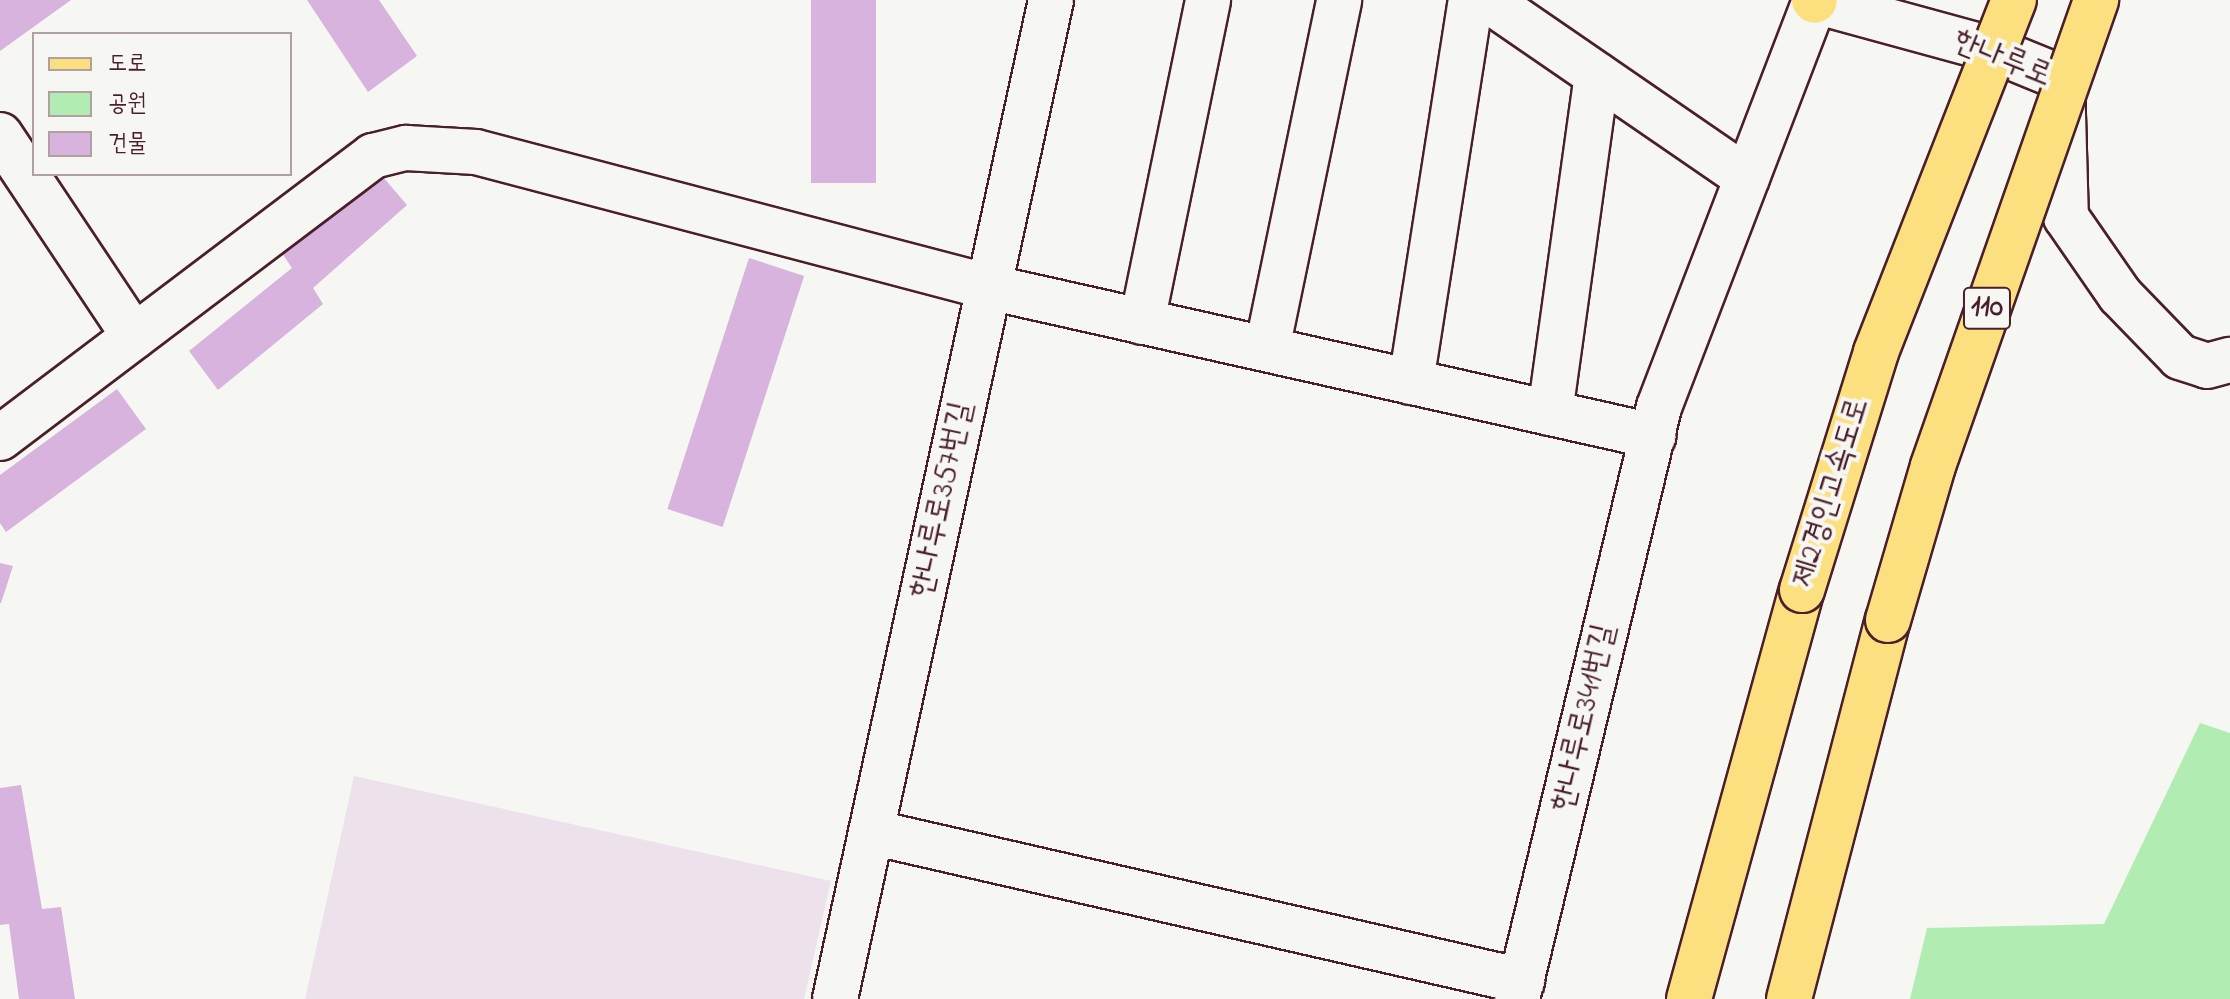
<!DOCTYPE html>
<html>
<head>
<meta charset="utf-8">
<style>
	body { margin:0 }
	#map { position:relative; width:2230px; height:999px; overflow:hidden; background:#f6f6f2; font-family:"Indie Flower","Poor Story",sans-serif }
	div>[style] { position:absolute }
	.built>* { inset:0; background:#ede2ec }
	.green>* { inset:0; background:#b1ecb2 }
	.building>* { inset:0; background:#d7b3dd; transform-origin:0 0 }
	.roads { filter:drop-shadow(2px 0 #4a1f2b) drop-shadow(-2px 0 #4a1f2b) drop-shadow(0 2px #4a1f2b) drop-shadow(0 -2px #4a1f2b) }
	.minor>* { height:44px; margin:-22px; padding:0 22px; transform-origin:22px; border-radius:22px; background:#f6f6f2 }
	.major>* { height:44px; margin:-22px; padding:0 22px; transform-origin:22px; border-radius:22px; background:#fce080 }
	.highway>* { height:44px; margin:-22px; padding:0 22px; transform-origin:22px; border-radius:22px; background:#fce080 }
	.bridges { filter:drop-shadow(2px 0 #4a1f2b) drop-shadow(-2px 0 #4a1f2b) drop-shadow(0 2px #4a1f2b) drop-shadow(0 -2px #4a1f2b) }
	.highway-bridge>* { height:44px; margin:-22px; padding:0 22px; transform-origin:22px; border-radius:22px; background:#fce080 }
	span { translate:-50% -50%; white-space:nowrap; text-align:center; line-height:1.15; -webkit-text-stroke:8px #f6f6f2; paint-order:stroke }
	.shield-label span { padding:2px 6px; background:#f6f6f2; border:2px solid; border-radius:6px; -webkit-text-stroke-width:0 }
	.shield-label { font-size:30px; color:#4a1f2b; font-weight:700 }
	.street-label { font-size:32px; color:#4a1f2b }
	.legend { position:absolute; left:32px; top:32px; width:260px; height:144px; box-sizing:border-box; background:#f6f6f2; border:2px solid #b1a0a2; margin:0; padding:10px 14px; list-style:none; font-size:24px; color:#4a1f2b }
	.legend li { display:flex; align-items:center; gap:16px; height:40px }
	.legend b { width:40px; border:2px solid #b1a0a2 }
</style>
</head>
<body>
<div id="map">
	<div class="built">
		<div style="clip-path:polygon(354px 776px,831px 881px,804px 999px,305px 999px)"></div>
	</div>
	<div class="green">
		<div style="clip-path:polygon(2200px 723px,2230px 733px,2230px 999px,1910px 999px,1927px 928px,2104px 924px)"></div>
	</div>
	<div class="building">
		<div style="clip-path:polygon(0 0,71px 0,0 51px)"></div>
		<div style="clip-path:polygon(307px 0,379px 0,417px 56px,368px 92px)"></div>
		<div style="left:811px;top:0;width:65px;height:183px"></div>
		<div style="clip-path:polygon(377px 170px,407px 205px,313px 288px,323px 304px,218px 390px,189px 351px,292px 268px,280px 250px)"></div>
		<div style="left:749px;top:258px;width:58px;height:264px;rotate:18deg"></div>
		<div style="clip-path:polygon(117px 389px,146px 429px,6px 532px,0 523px,0 475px)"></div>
		<div style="clip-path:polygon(0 563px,13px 566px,1px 603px,0 603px)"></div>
		<div style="clip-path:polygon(21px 785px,42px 909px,61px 907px,75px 999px,19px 999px,9px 924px,0 925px,0 788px)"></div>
	</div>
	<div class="roads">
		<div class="minor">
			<div style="left:1488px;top:0;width:314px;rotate:34.5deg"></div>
			<div style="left:1815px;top:1px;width:182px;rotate:15.3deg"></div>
			<div style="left:1991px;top:49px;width:77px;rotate:22.2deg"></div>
			<div style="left:2062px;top:78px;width:139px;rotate:88.4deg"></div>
			<div style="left:2066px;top:217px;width:95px;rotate:55.3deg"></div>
			<div style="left:2120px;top:295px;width:86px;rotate:45.9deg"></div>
			<div style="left:2180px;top:357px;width:28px;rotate:18deg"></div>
			<div style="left:2207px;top:366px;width:24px;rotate:-15deg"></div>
			<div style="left:0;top:135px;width:242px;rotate:56.3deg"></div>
			<div style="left:1142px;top:322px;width:329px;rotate:-78.4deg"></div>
			<div style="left:1267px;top:349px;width:356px;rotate:-78.3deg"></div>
			<div style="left:1411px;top:382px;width:387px;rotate:-81.1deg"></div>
			<div style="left:1550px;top:413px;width:341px;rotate:-82.1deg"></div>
			<div style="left:0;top:438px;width:468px;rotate:-37.1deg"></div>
			<div style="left:373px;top:156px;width:34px;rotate:-14deg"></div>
			<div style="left:406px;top:148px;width:70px;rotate:3.3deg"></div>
			<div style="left:476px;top:152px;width:530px;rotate:14.74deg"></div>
			<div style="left:989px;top:287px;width:681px;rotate:12.65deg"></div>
			<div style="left:871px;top:832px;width:668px;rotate:12.89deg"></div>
			<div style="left:835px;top:999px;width:1022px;rotate:-77.8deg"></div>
			<div style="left:1517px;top:999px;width:609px;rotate:-76.51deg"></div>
			<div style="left:1659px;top:407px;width:436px;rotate:-69deg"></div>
		</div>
		<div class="major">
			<div style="left:1814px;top:0;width:1px;rotate:45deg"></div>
		</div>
		<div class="highway">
			<div style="left:1689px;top:999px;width:424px;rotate:-74.6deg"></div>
			<div style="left:1789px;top:999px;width:392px;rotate:-75.4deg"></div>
		</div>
	</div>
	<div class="bridges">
		<div class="highway-bridge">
			<div style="left:1802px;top:590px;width:249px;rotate:-72.7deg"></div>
			<div style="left:1876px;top:352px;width:378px;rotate:-68.6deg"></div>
			<div style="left:1888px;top:620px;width:160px;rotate:-73.7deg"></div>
			<div style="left:1933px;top:466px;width:494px;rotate:-70.7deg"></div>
		</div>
	</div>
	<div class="shield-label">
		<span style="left:1987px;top:308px">110</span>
	</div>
	<div class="street-label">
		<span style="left:2002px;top:60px;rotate:22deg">한나루로</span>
		<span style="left:1832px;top:493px;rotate:-73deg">제2경인고속도로</span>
		<span style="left:943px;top:500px;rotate:-78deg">한나루로357번길</span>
		<span style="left:1585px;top:718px;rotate:-77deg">한나루로341번길</span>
	</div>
	<ul class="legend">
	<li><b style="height:10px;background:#fce080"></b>도로</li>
	<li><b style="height:22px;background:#b1ecb2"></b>공원</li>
	<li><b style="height:22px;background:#d7b3dd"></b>건물</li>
	</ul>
</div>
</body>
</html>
